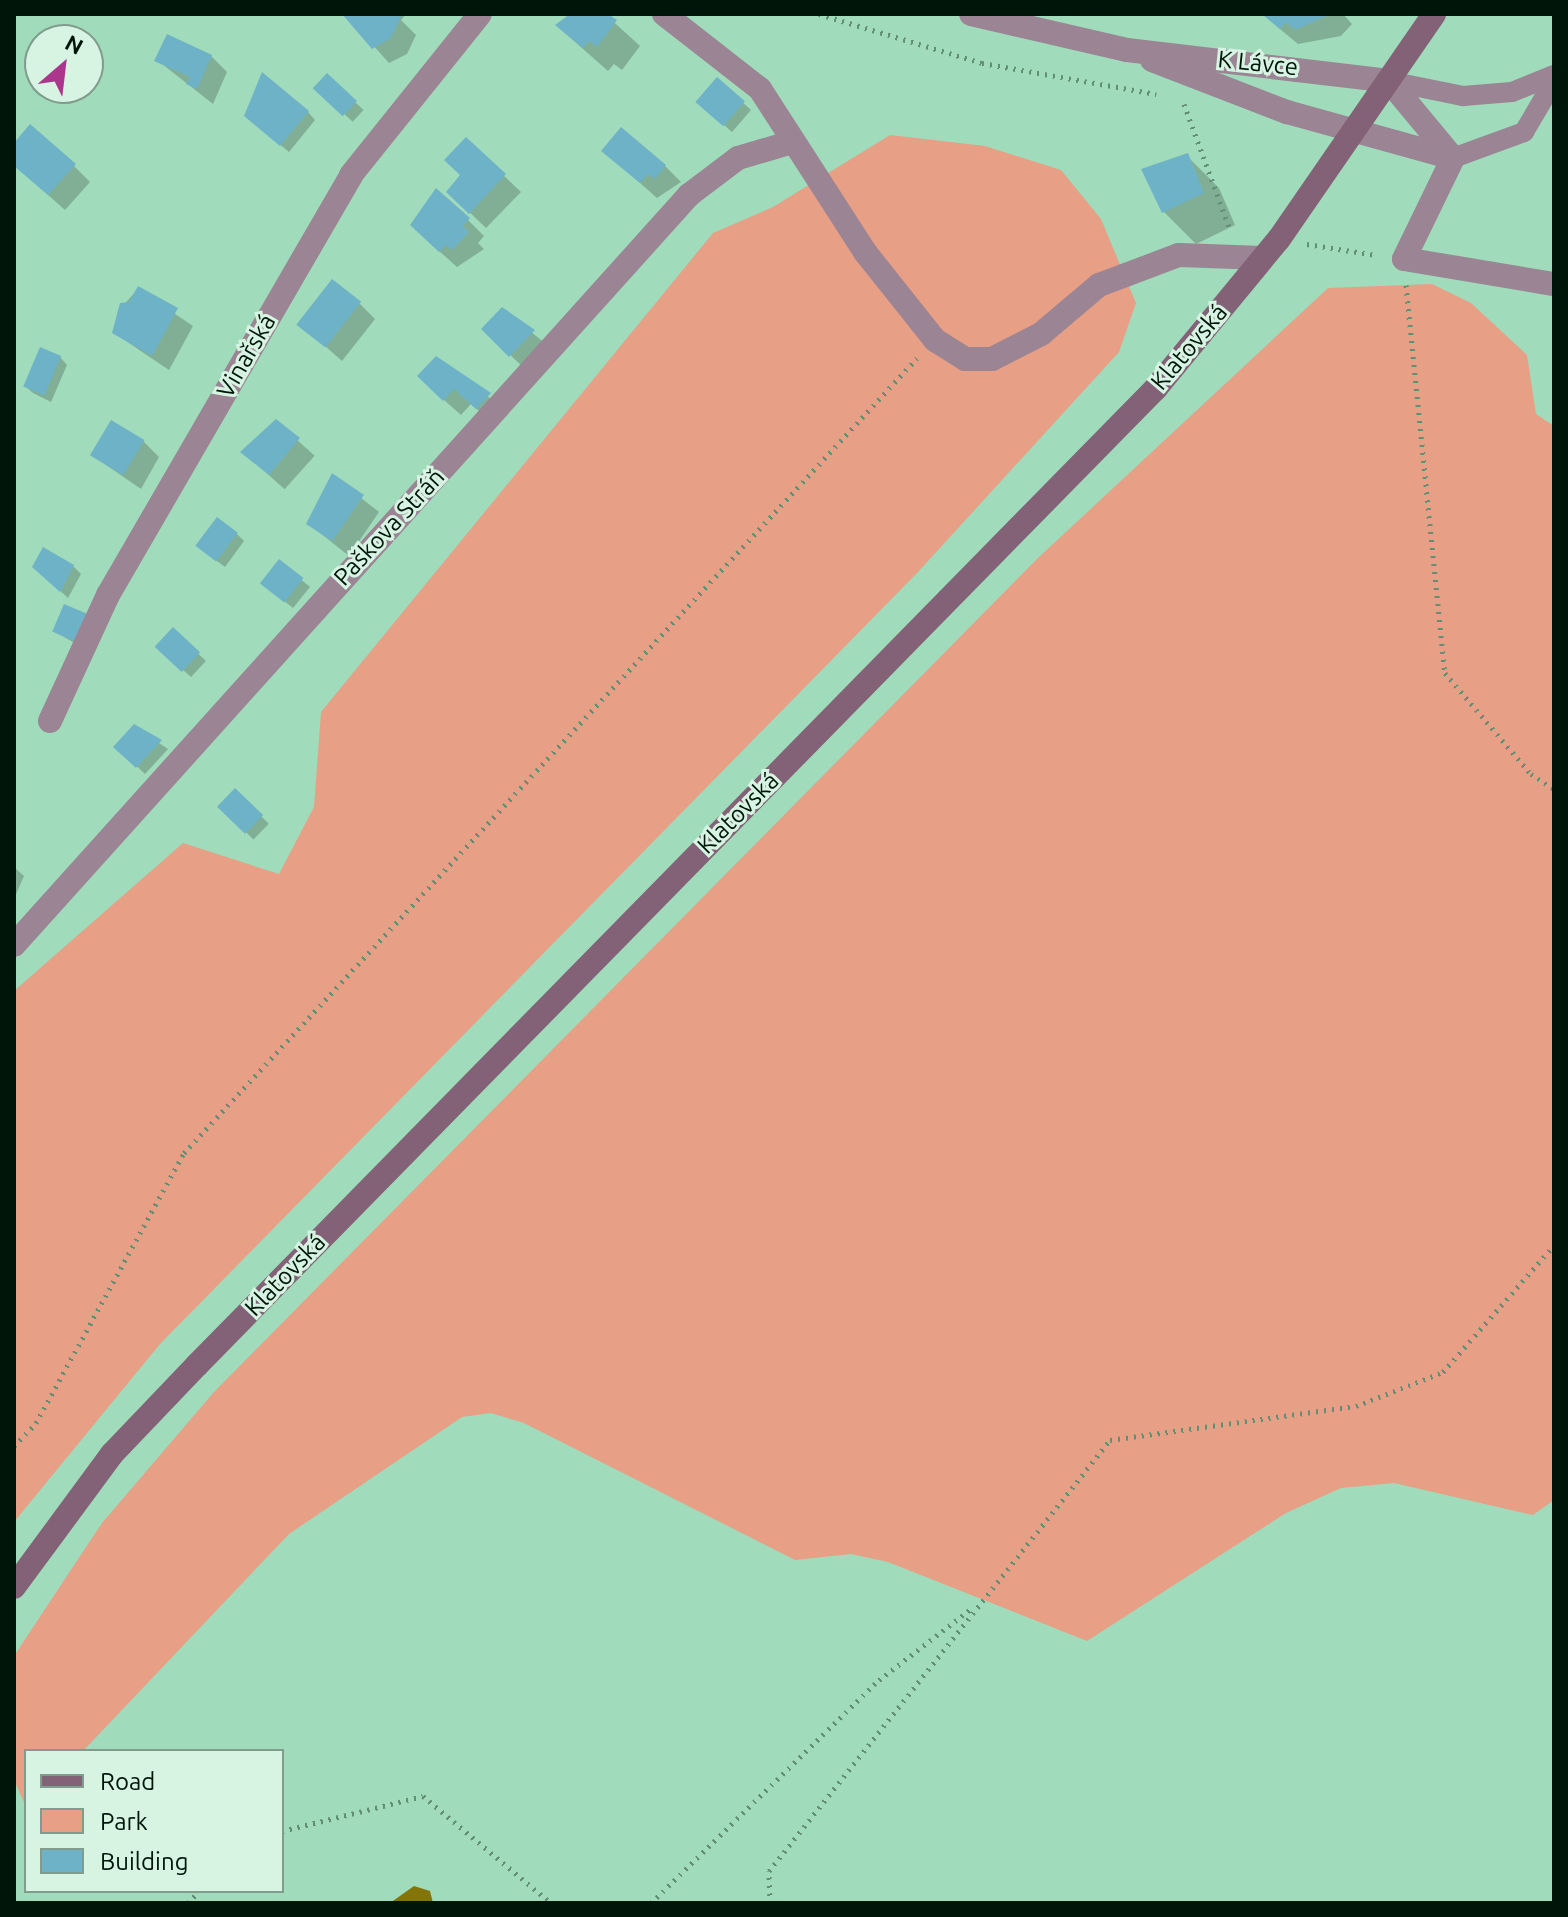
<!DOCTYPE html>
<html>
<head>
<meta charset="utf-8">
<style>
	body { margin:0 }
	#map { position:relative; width:1568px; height:1917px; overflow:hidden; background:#a0dbbb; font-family:Ubuntu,sans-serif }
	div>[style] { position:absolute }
	.green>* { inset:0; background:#e79f86 }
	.water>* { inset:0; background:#84750a }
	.shadow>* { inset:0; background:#0003; transform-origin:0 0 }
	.building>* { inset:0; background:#6eb2c8; transform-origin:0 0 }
	.path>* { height:5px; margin-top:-2.5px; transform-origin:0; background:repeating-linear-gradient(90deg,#628e76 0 2px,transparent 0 8px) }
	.lane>* { height:20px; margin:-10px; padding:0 10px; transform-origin:10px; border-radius:10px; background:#9b8493 }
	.street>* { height:24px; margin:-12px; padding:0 12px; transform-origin:12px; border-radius:12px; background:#9b8493 }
	.secondary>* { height:24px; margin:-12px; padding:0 12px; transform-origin:12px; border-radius:12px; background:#836277 }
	span { translate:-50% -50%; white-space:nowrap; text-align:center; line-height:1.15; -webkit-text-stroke:6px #d7f4e3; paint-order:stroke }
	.street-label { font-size:24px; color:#00150a }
	.frame { position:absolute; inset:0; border:16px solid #00150a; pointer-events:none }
	.legend { position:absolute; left:24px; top:1749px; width:260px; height:144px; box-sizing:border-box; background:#d7f4e3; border:2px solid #819b8c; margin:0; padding:10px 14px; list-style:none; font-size:24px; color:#00150a }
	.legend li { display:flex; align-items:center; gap:16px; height:40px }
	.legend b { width:40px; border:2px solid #819b8c }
	.north { position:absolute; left:24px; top:24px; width:80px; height:80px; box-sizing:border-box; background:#d7f4e3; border:2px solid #819b8c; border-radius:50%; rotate:28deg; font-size:22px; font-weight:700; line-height:32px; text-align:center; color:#00150a }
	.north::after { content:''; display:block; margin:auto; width:28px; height:36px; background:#ad368d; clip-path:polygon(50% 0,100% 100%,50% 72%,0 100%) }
</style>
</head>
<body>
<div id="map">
	<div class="green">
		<div style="clip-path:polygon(890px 135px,985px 146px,1061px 170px,1101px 219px,1136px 303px,1119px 352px,918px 572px,160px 1344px,14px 1522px,14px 991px,183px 843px,279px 874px,314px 807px,321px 712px,713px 233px,773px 207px)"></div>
		<div style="clip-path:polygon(1432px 284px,1471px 303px,1527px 355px,1536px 414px,1554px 426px,1554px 1500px,1533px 1515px,1394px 1483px,1341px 1488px,1286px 1513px,1087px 1641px,888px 1562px,851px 1554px,795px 1560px,524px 1423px,491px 1413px,462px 1417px,289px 1534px,83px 1751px,26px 1751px,26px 1807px,14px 1780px,14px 1656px,102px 1523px,214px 1392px,1038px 558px,1328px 288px)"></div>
	</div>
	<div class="water">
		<div style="clip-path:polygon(414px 1886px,430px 1891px,433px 1903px,390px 1903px)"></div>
	</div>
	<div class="shadow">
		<div style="clip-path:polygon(345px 14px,406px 14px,401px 20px,416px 35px,407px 54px,389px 63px)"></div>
		<div style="clip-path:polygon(571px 14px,605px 14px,640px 46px,622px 70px,614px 64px,608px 71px,557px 26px)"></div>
		<div style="clip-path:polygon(1262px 14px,1343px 14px,1352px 24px,1341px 36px,1298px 44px)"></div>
		<div style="clip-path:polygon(211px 56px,227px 72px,213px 104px,157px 60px)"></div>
		<div style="left:327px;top:76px;width:50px;height:16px;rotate:43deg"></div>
		<div style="clip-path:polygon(717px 79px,751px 110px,732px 132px,705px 108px)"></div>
		<div style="clip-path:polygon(308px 112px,315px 120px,289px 152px,254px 123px)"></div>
		<div style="clip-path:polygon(466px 140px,521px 192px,486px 228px,464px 207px)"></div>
		<div style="clip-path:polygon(14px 146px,74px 166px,90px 182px,65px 210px,14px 165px)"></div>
		<div style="clip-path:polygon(604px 151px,665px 166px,681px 182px,657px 198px)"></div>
		<div style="clip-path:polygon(1187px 156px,1219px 188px,1235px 225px,1196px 244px,1164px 212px,1144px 170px)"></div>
		<div style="clip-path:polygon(468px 220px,484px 236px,478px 243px,484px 249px,457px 267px,428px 241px)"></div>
		<div style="clip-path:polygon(138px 289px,193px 326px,169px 370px,114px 333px,118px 311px)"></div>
		<div style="clip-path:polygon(359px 303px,375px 319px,342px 361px,299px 323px)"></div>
		<div style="clip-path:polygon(502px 309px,550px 347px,527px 371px,483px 329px)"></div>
		<div style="clip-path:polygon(60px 357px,67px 365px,51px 402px,33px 393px,25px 386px)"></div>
		<div style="clip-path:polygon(436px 358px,506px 410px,494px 424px,471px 404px,461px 415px,435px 392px)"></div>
		<div style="left:276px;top:421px;width:52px;height:45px;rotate:42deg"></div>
		<div style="clip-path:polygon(143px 441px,159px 457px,141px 489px,93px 456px)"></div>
		<div style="clip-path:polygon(333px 476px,379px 512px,349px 556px,309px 524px)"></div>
		<div style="clip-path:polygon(237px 534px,244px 541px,225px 567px,205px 552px)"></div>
		<div style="clip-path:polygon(280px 562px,310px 587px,293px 608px,270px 590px)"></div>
		<div style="clip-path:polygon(73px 566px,81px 574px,68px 598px,42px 574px)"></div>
		<div style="clip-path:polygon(65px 606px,83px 648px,54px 631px)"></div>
		<div style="clip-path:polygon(173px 630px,206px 661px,191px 677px,165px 654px)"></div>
		<div style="clip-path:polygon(135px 727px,168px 749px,145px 774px,124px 754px)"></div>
		<div style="left:235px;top:791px;width:47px;height:22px;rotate:44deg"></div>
		<div style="clip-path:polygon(14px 867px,24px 876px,14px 899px)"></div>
	</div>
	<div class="building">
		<div style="clip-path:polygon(342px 14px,398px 14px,401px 17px,391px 38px,372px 49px)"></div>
		<div style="clip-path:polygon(570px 14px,608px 14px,617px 20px,597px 47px,589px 41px,583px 48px,555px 25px)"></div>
		<div style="clip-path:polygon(1262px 14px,1331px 14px,1295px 30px,1286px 22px,1280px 29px)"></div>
		<div style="clip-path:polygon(167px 34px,212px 55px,197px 89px,186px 84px,190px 77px,154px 61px)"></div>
		<div style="clip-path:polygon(262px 72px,309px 111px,280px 146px,244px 116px)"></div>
		<div style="left:327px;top:73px;width:41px;height:21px;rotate:43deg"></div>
		<div style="left:717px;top:77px;width:37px;height:33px;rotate:41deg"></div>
		<div style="clip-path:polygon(30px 124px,76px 164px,48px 195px,14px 166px,14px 143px)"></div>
		<div style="clip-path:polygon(621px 127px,666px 165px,655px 179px,648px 174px,640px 183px,601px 151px)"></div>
		<div style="clip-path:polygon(466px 137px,506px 174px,469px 214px,446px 192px,460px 175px,444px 160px)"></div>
		<div style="clip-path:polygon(1188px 153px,1204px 193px,1162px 213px,1141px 169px)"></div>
		<div style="clip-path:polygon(436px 188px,470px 218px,463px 226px,469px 232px,452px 250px,446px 245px,439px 252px,410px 225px)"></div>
		<div style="left:332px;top:279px;width:37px;height:58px;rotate:38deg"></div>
		<div style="clip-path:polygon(138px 286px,178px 308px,152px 356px,112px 333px,120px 303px,129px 302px)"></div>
		<div style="clip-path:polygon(502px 307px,535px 330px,509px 357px,481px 329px)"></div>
		<div style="left:40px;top:347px;width:23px;height:43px;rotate:23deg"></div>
		<div style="clip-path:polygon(436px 356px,491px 393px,476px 409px,454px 389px,443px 401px,417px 376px)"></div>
		<div style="clip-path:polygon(276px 419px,300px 438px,269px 475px,240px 452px)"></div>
		<div style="left:111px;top:420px;width:39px;height:41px;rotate:31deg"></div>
		<div style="clip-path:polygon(332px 473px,364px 495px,332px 541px,306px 524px)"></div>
		<div style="left:217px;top:517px;width:26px;height:36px;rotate:37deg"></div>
		<div style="clip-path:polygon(43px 547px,74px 565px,60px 592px,32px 567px)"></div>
		<div style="left:279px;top:559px;width:31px;height:31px;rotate:38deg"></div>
		<div style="left:64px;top:604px;width:25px;height:30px;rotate:23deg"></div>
		<div style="left:173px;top:627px;width:37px;height:27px;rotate:43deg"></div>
		<div style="clip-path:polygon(134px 724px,162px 740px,136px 768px,113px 747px)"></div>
		<div style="left:235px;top:788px;width:39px;height:26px;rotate:44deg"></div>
	</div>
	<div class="path">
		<div style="left:819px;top:14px;width:170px;rotate:16.7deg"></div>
		<div style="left:982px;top:63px;width:177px;rotate:10.1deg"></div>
		<div style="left:1184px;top:104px;width:134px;rotate:69.9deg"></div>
		<div style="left:1307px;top:244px;width:70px;rotate:9.1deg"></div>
		<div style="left:1406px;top:285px;width:390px;rotate:84.3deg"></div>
		<div style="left:1445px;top:673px;width:133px;rotate:49.6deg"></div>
		<div style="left:1531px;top:774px;width:27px;rotate:33deg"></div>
		<div style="left:14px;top:1446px;width:32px;rotate:-46deg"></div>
		<div style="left:36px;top:1423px;width:308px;rotate:-61.3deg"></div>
		<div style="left:184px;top:1153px;width:1081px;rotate:-47.32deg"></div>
		<div style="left:282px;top:1831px;width:145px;rotate:-13.9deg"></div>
		<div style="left:423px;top:1796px;width:167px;rotate:39.9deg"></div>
		<div style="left:188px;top:1903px;width:16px;rotate:-47deg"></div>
		<div style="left:651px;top:1903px;width:319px;rotate:-44.4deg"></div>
		<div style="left:879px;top:1680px;width:116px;rotate:-37.7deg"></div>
		<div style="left:770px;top:1903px;width:32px;rotate:-92deg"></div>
		<div style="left:769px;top:1871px;width:550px;rotate:-51.65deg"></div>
		<div style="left:1110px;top:1440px;width:248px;rotate:-7.9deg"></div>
		<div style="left:1356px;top:1406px;width:93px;rotate:-21.3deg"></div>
		<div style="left:1443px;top:1372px;width:169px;rotate:-48.8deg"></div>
	</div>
	<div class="lane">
		<div style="left:1389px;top:81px;width:76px;rotate:11.5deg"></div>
		<div style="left:1463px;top:96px;width:49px;rotate:-4.7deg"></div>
		<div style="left:1512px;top:92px;width:45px;rotate:-22deg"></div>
		<div style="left:1453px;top:158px;width:76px;rotate:-20.1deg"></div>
		<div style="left:1524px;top:132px;width:59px;rotate:-59.5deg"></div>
	</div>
	<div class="street">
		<div style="left:664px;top:14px;width:122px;rotate:38deg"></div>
		<div style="left:760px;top:89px;width:194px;rotate:57.2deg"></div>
		<div style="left:865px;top:252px;width:112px;rotate:51.5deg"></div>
		<div style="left:935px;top:340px;width:36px;rotate:32deg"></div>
		<div style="left:965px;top:359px;width:27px"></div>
		<div style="left:992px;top:359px;width:55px;rotate:-27deg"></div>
		<div style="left:1041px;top:334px;width:76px;rotate:-40.2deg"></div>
		<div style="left:1099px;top:285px;width:85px;rotate:-20.6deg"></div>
		<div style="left:1179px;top:255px;width:84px;rotate:2deg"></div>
		<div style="left:971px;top:14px;width:160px;rotate:13deg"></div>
		<div style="left:1127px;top:50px;width:264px;rotate:6.7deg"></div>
		<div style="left:1389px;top:81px;width:100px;rotate:50.3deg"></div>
		<div style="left:1152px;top:60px;width:145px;rotate:21.1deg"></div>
		<div style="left:1287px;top:112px;width:172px;rotate:15.5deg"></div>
		<div style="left:1453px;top:158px;width:112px;rotate:115.9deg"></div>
		<div style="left:1404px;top:259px;width:152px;rotate:9.5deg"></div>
		<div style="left:50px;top:721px;width:139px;rotate:-65.3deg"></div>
		<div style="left:108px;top:595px;width:485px;rotate:-59.9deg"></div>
		<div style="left:351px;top:175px;width:206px;rotate:-51.3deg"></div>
		<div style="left:14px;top:945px;width:1009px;rotate:-48.01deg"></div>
		<div style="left:689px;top:195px;width:61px;rotate:-37.1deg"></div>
		<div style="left:738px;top:158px;width:53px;rotate:-16.4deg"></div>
	</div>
	<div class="secondary">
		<div style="left:14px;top:1587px;width:165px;rotate:-53.6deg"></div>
		<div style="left:112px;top:1454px;width:123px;rotate:-46.3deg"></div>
		<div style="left:197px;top:1365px;width:1369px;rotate:-45.53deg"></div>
		<div style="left:1156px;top:388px;width:193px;rotate:-50.5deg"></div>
		<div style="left:1279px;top:239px;width:273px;rotate:-55.4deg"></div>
	</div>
	<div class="street-label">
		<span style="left:1258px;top:63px;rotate:6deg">K Lávce</span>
		<span style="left:1189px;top:347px;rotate:-50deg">Klatovská</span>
		<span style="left:246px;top:356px;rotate:-60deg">Vinařská</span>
		<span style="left:389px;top:527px;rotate:-47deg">Paškova Stráň</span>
		<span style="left:738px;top:813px;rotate:-45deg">Klatovská</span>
		<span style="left:285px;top:1275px;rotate:-46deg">Klatovská</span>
	</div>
	<div class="frame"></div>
	<ul class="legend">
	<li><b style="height:10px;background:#836277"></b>Road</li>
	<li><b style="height:22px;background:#e79f86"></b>Park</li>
	<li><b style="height:22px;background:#6eb2c8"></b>Building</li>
	</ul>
	<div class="north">N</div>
</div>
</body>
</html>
